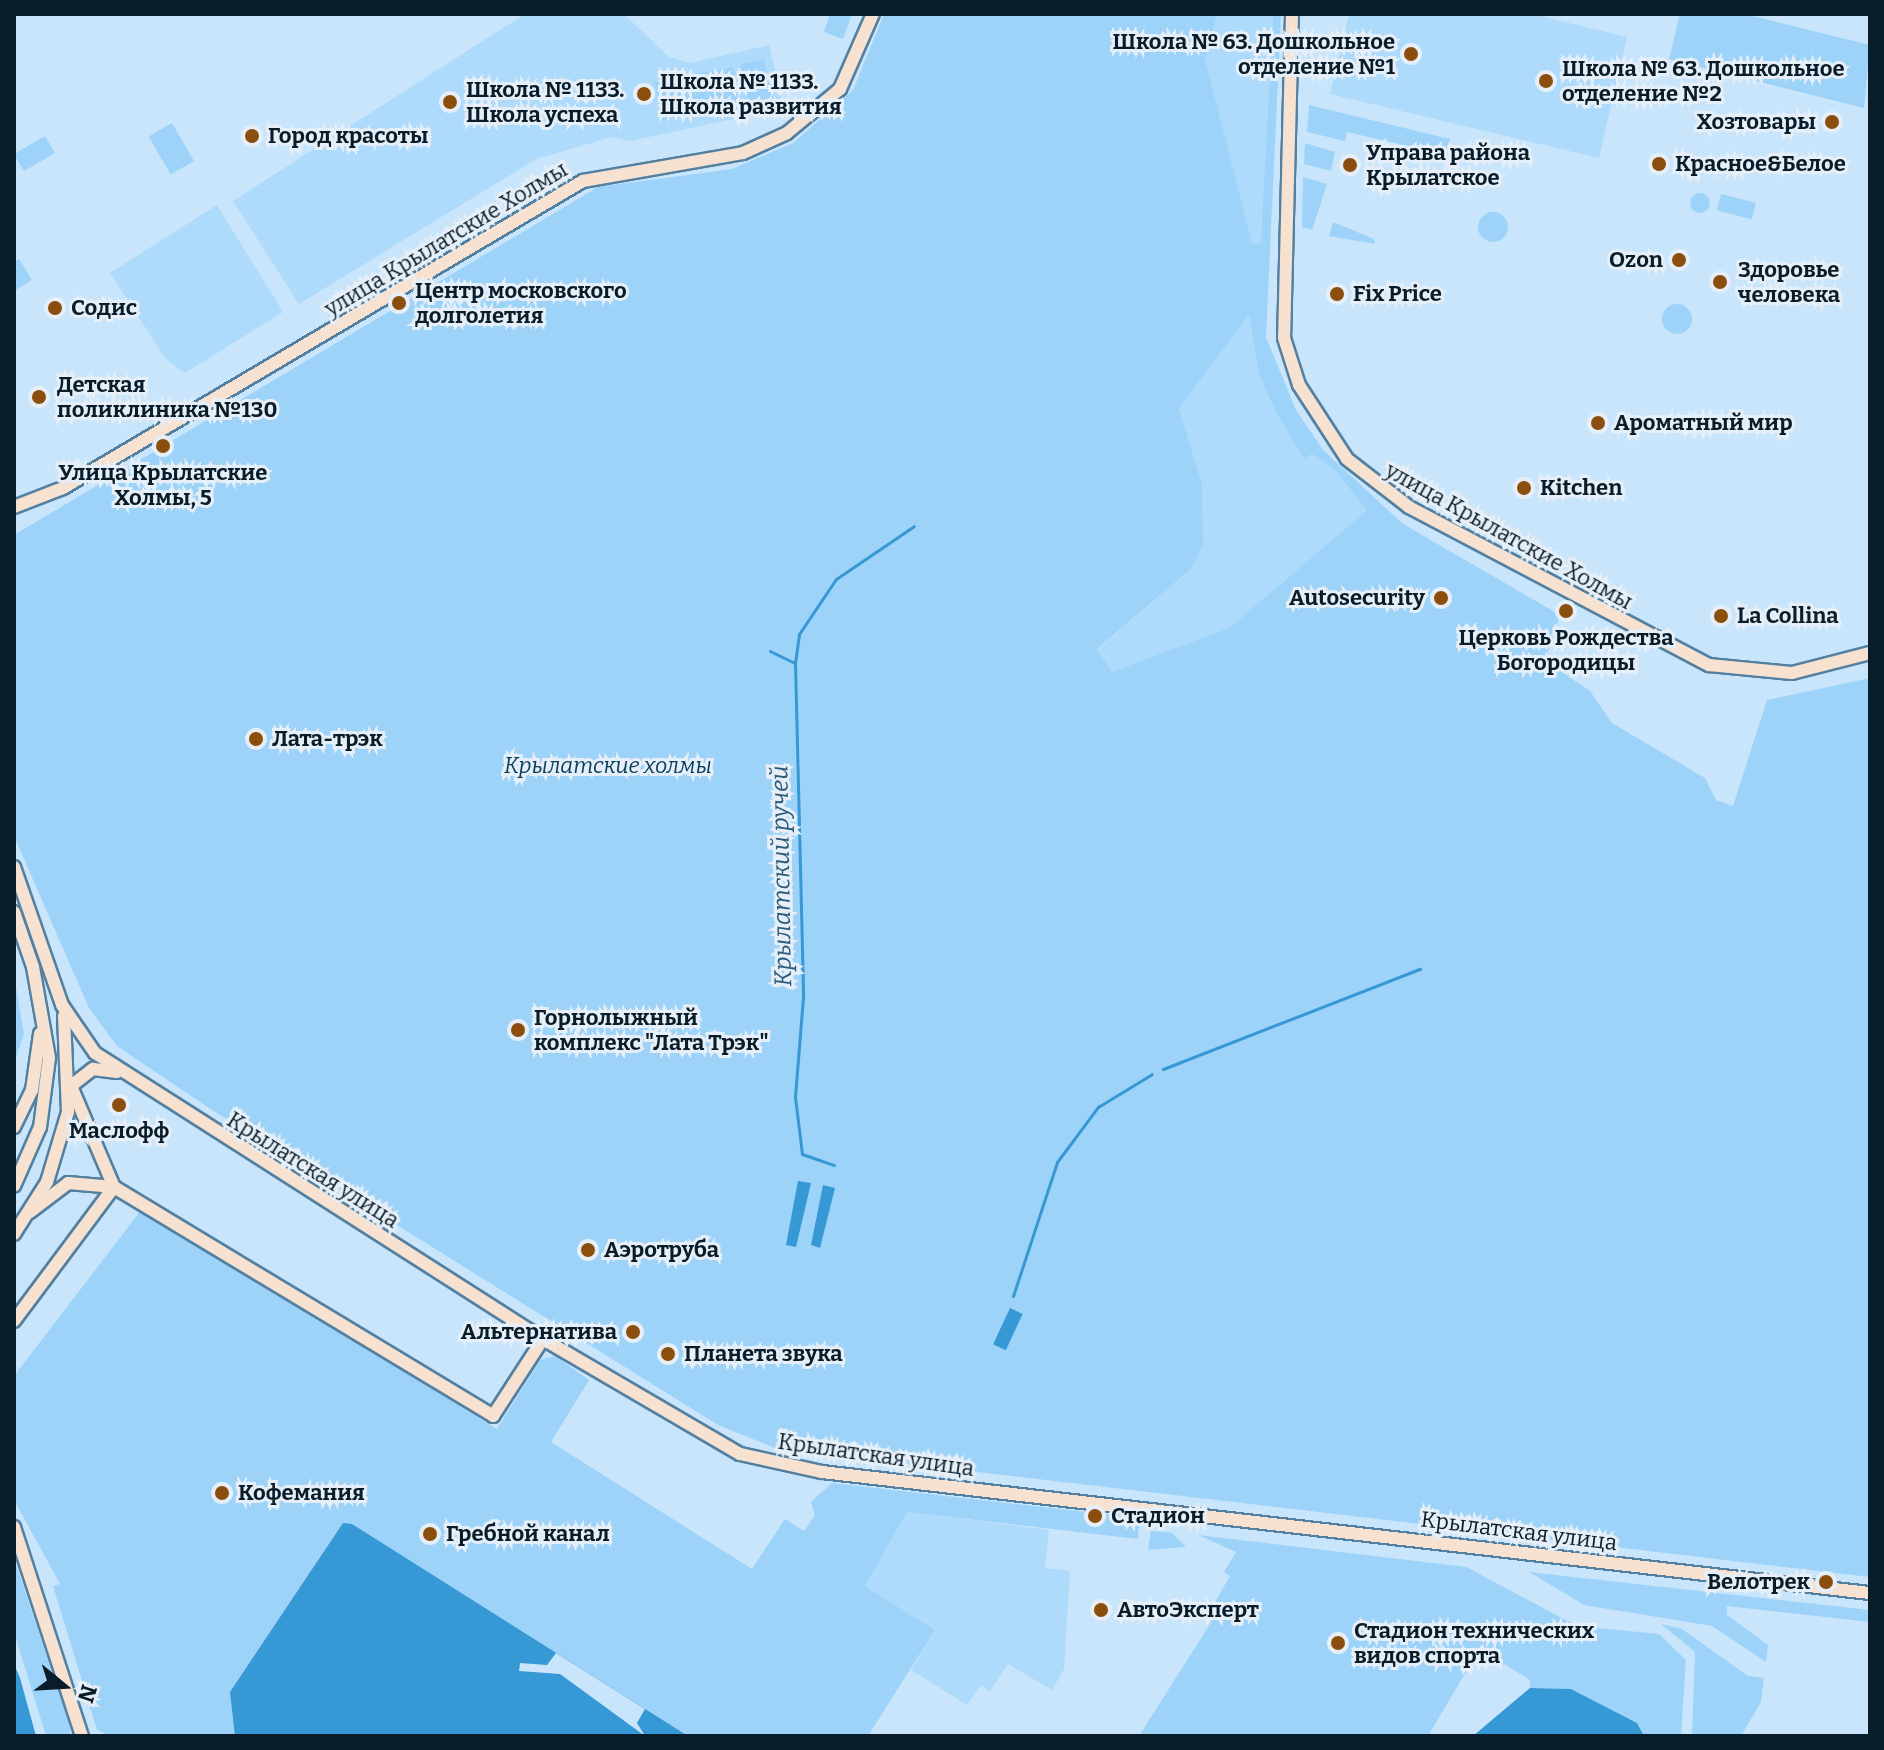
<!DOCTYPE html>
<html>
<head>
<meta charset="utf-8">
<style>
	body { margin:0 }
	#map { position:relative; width:1884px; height:1750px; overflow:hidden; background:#c8e5fb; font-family:Bitter,serif }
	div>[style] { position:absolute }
	.built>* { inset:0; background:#aedbfb }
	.green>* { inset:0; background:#9ed3f9; transform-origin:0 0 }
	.round { border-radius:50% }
	.water>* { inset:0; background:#3698d4; transform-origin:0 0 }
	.pier>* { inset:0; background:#c8e5fb }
	.stream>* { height:3px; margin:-1.5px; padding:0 1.5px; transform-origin:1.5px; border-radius:1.5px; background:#3698d4 }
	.roads { filter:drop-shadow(2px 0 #5380a1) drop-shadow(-2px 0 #5380a1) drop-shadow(0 2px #5380a1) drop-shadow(0 -2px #5380a1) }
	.secondary>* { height:12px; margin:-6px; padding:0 6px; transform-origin:6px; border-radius:6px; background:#f7e2d1 }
	.dots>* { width:22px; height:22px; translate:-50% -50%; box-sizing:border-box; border:4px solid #e6eff7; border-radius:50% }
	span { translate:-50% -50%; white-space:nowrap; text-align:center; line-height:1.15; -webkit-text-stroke:6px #e6eff7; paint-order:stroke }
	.poi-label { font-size:22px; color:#091c29; font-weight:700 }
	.right { translate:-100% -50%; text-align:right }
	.left { translate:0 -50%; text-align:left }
	.street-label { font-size:22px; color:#091c29 }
	.park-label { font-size:22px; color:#083f5e; font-style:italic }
	.water-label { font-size:24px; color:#295a7b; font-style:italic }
	.frame { position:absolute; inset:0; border:16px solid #091c29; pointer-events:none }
	.north { position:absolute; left:24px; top:1646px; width:80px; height:80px; -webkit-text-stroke:6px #e6eff7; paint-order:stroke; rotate:108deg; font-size:22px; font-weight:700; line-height:32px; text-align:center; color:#091c29 }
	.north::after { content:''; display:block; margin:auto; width:28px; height:36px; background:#091c29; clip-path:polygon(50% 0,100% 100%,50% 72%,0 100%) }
</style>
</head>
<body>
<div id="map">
	<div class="built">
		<div style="clip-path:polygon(525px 14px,624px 14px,669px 57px,690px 63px,769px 45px,785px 108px,630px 141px,612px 137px,536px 159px,299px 304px,233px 201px)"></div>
		<div style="clip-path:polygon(1217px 14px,1273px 14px,1262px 243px,1252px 244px,1209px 82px,1204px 48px)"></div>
		<div style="clip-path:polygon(1349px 14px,1532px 14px,1627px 37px,1599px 158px,1330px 94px)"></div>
		<div style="clip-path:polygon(217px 205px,283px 312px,185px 373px,166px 359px,110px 273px)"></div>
		<div style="clip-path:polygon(1249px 315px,1259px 375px,1276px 412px,1304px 458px,1312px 454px,1332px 467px,1367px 510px,1229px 628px,1113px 673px,1097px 650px,1191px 569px,1179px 409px)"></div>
		<div style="clip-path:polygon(907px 1512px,1049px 1530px,1045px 1568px,1070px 1571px,1064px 1669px,1052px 1690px,1008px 1664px,990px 1691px,981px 1685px,967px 1705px,911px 1670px,935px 1630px,865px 1586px)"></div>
	</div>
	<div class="green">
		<div style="clip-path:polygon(830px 14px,852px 14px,843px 39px,824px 32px)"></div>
		<div style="clip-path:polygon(evenodd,884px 14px,1217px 14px,1205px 59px,1252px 244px,1261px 243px,1273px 14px,1281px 14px,1266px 337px,1296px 410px,1323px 450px,1403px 524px,1560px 615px,1545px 661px,1590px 691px,1612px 723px,1705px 778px,1716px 800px,1733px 806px,1767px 700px,1870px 678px,1870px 1577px,775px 1448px,718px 1425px,209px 1108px,117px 1046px,89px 1008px,14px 836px,14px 535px,598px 187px,732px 169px,793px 143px,853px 90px,884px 14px,1249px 315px,1259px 375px,1276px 412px,1304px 459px,1312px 454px,1332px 467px,1367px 510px,1229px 628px,1112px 672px,1097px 649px,1191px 569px,1203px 544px,1202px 485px,1179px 409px,1249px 315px)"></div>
		<div style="clip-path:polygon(1680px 14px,1744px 14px,1870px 45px,1864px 108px,1669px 59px)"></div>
		<div style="left:764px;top:59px;width:39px;height:24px;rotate:78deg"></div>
		<div style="left:733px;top:67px;width:40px;height:80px;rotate:80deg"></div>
		<div style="clip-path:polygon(1309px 105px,1450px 139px,1447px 155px,1347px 132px,1345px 141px,1307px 132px)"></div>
		<div style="left:172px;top:123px;width:44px;height:27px;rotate:60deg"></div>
		<div style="left:45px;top:136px;width:20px;height:36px;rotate:60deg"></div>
		<div style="clip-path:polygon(1305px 143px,1335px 152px,1331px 171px,1304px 164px)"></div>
		<div style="clip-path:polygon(1303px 177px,1327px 184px,1312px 230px,1302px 227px)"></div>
		<div class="round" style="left:1690px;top:193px;width:20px;height:20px"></div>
		<div style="left:1721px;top:194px;width:36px;height:17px;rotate:14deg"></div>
		<div class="round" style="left:1478px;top:212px;width:30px;height:30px"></div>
		<div style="clip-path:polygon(1333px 222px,1374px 239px,1375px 244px,1329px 236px)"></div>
		<div style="clip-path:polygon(19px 259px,32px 280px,14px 291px,14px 262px)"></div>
		<div class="round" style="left:1662px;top:304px;width:30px;height:30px"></div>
		<div style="clip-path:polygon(14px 975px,24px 1034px,14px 1063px)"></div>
		<div style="clip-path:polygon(142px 1209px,497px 1429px,540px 1360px,555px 1356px,589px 1380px,551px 1442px,752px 1569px,785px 1519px,804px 1531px,815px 1515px,811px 1502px,832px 1483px,1139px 1518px,1138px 1539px,907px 1512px,865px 1586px,935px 1630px,868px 1736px,110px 1736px,97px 1730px,53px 1586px,60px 1584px,14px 1500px,14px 1376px)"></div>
		<div style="clip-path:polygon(1151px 1531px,1172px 1533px,1186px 1547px,1148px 1550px)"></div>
		<div style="clip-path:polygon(1198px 1535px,1466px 1567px,1577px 1626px,1659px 1634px,1686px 1660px,1681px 1736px,1644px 1736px,1637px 1723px,1571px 1689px,1530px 1688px,1530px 1680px,1506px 1665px,1473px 1660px,1428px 1736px,1139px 1736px,1215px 1616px,1209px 1612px,1230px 1576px,1224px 1572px,1236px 1552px)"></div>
		<div style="clip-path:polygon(14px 1558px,69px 1723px,71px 1736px,46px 1736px,14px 1632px)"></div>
		<div style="clip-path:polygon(1529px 1572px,1870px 1610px,1870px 1622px,1727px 1606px,1727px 1615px,1768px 1645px,1766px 1662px,1712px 1626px,1584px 1605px)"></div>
		<div style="clip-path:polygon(1661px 1624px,1682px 1629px,1748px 1676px,1764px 1678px,1761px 1702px,1741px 1736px,1692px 1736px,1695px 1652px)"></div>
	</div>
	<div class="water">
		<div style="clip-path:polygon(798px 1181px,811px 1183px,796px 1247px,786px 1245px)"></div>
		<div style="clip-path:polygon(823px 1185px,835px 1188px,820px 1248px,811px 1245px)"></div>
		<div style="left:1010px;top:1308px;width:14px;height:40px;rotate:25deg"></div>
		<div style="clip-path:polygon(343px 1523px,352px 1524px,688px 1736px,235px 1736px,230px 1692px)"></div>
		<div style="clip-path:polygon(14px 1664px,20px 1678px,36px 1736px,14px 1736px)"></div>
		<div style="clip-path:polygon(1530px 1688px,1571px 1689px,1637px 1723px,1644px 1736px,1473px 1736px)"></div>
	</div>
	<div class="pier">
		<div style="clip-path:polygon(556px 1653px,645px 1709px,637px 1723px,645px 1736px,560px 1674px,519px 1671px,520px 1663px,547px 1665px)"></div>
	</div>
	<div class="stream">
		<div style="left:770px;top:651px;width:28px;rotate:26deg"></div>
		<div style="left:795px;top:663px;width:334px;rotate:88.6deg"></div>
		<div style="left:803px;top:997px;width:100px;rotate:94.6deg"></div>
		<div style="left:795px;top:1097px;width:57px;rotate:83deg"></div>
		<div style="left:802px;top:1154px;width:34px;rotate:19deg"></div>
		<div style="left:795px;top:663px;width:29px;rotate:-82deg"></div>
		<div style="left:799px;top:634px;width:66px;rotate:-56.1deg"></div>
		<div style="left:836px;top:579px;width:94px;rotate:-34.2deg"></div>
		<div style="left:1163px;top:1069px;width:276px;rotate:-21.3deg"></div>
		<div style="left:1013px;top:1296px;width:141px;rotate:-71.8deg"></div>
		<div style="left:1057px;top:1162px;width:69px;rotate:-53.3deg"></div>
		<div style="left:1098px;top:1107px;width:63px;rotate:-31.4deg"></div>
	</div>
	<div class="roads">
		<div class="secondary">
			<div style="left:1292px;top:14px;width:324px;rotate:91.4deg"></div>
			<div style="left:1284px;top:338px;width:49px;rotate:72.3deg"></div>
			<div style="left:1299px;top:385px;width:88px;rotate:57deg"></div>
			<div style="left:1347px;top:459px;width:78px;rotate:37.7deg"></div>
			<div style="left:1409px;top:507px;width:339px;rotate:27.8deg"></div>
			<div style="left:1709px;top:665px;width:83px;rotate:5.5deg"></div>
			<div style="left:1792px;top:673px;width:81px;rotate:-14.4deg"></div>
			<div style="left:14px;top:507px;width:53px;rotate:-21.2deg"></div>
			<div style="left:63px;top:488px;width:604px;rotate:-30.56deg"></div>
			<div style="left:583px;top:181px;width:162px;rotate:-9.9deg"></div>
			<div style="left:743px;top:153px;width:48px;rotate:-24.4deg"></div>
			<div style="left:787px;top:133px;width:69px;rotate:-39.7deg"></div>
			<div style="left:840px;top:89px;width:82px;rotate:-66.3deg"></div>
			<div style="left:14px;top:867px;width:146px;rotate:70.8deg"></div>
			<div style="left:62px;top:1005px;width:58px;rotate:55.5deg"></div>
			<div style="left:95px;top:1053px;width:532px;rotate:32.55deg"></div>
			<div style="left:543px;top:1339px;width:228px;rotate:30.3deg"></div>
			<div style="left:740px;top:1454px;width:84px;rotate:12.4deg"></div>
			<div style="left:822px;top:1472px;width:1055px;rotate:6.59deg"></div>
			<div style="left:14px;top:912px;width:58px;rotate:70.9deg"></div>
			<div style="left:33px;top:967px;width:92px;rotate:80deg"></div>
			<div style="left:49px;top:1058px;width:70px;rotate:97.4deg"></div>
			<div style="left:40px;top:1127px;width:64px;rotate:113.8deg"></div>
			<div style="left:71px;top:1086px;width:28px;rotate:-38deg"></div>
			<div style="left:93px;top:1069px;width:24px;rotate:7deg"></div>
			<div style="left:14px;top:1127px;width:41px;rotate:-64.1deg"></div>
			<div style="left:32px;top:1090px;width:57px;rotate:-81.9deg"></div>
			<div style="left:30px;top:1212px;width:48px;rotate:-37.3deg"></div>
			<div style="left:68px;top:1183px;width:46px;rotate:5deg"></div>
			<div style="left:114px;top:1187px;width:443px;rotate:31.1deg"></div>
			<div style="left:493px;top:1416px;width:92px;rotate:-57deg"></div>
			<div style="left:14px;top:1234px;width:62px;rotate:-57.6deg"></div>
			<div style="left:47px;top:1182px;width:73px;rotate:-73.3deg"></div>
			<div style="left:68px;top:1112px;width:96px;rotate:-92.4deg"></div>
			<div style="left:14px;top:1321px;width:167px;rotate:-53.3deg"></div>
			<div style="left:114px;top:1187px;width:110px;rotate:-113.1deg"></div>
			<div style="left:14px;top:1527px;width:220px;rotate:72deg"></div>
		</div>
	</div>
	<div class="dots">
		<div style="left:1411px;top:54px;background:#8b4e0d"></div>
		<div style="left:1546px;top:81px;background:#8b4e0d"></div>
		<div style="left:644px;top:94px;background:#8b4e0d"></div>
		<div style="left:450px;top:102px;background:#8b4e0d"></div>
		<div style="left:1832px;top:122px;background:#8b4e0d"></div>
		<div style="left:252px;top:136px;background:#8b4e0d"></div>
		<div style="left:1659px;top:164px;background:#8b4e0d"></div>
		<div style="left:1350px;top:165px;background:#8b4e0d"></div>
		<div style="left:1679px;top:260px;background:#8b4e0d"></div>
		<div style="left:1720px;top:282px;background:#8b4e0d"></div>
		<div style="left:1337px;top:294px;background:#8b4e0d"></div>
		<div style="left:399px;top:303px;background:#8b4e0d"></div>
		<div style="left:55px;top:308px;background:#8b4e0d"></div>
		<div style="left:39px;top:397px;background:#8b4e0d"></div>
		<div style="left:1598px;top:423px;background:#8b4e0d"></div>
		<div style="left:163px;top:446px;background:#8b4e0d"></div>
		<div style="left:1524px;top:488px;background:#8b4e0d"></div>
		<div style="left:1441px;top:598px;background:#8b4e0d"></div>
		<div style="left:1566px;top:611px;background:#8b4e0d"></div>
		<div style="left:1721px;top:616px;background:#8b4e0d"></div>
		<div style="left:256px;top:739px;background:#8b4e0d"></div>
		<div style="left:518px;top:1030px;background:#8b4e0d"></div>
		<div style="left:119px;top:1105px;background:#8b4e0d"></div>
		<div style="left:588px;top:1250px;background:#8b4e0d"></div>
		<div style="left:633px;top:1332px;background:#8b4e0d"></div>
		<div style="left:668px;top:1354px;background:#8b4e0d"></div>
		<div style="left:222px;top:1493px;background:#8b4e0d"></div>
		<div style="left:1095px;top:1516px;background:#8b4e0d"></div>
		<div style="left:430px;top:1534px;background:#8b4e0d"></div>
		<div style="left:1826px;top:1582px;background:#8b4e0d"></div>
		<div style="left:1101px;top:1610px;background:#8b4e0d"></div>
		<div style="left:1338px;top:1643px;background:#8b4e0d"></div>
	</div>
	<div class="poi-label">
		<span class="right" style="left:1395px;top:54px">Школа № 63. Дошкольное<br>отделение №1</span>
		<span class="left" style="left:1562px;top:81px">Школа № 63. Дошкольное<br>отделение №2</span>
		<span class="left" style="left:660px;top:94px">Школа № 1133.<br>Школа развития</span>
		<span class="left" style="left:466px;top:102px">Школа № 1133.<br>Школа успеха</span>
		<span class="right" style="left:1816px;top:122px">Хозтовары</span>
		<span class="left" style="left:268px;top:136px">Город красоты</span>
		<span class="left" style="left:1366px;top:165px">Управа района<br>Крылатское</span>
		<span class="left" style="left:1675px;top:164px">Красное&amp;Белое</span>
		<span class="right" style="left:1663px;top:260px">Ozon</span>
		<span class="left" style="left:1738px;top:282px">Здоровье<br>человека</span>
		<span class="left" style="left:415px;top:303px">Центр московского<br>долголетия</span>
		<span class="left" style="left:1353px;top:294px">Fix Price</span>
		<span class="left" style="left:71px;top:308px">Содис</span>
		<span class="left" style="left:57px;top:397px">Детская<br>поликлиника №130</span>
		<span class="left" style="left:1614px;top:423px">Ароматный мир</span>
		<span style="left:163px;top:485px">Улица Крылатские<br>Холмы, 5</span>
		<span class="left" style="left:1540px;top:488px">Kitchen</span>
		<span class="right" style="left:1425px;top:598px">Autosecurity</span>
		<span class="left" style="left:1737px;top:616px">La Collina</span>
		<span style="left:1566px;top:650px">Церковь Рождества<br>Богородицы</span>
		<span class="left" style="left:272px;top:739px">Лата-трэк</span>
		<span class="left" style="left:534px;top:1030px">Горнолыжный<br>комплекс "Лата Трэк"</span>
		<span style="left:119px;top:1131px">Маслофф</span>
		<span class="left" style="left:604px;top:1250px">Аэротруба</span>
		<span class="right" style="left:617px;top:1332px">Альтернатива</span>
		<span class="left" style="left:684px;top:1354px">Планета звука</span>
		<span class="left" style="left:238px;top:1493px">Кофемания</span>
		<span class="left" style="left:1111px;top:1516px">Стадион</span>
		<span class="left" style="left:446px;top:1534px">Гребной канал</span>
		<span class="right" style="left:1810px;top:1582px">Велотрек</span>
		<span class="left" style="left:1117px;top:1610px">АвтоЭксперт</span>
		<span class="left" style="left:1354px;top:1643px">Стадион технических<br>видов спорта</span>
	</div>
	<div class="street-label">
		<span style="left:446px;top:239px;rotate:-31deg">улица Крылатские Холмы</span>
		<span style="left:1509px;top:536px;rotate:29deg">улица Крылатские Холмы</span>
		<span style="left:313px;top:1170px;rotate:32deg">Крылатская улица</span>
		<span style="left:876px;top:1455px;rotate:8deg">Крылатская улица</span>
		<span style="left:1519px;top:1531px;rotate:7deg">Крылатская улица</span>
	</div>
	<div class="park-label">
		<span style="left:608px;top:766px">Крылатские холмы</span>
	</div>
	<div class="water-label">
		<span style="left:782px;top:876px;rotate:-91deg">Крылатский ручей</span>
	</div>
	<div class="frame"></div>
	<div class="north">N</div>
</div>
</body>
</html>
